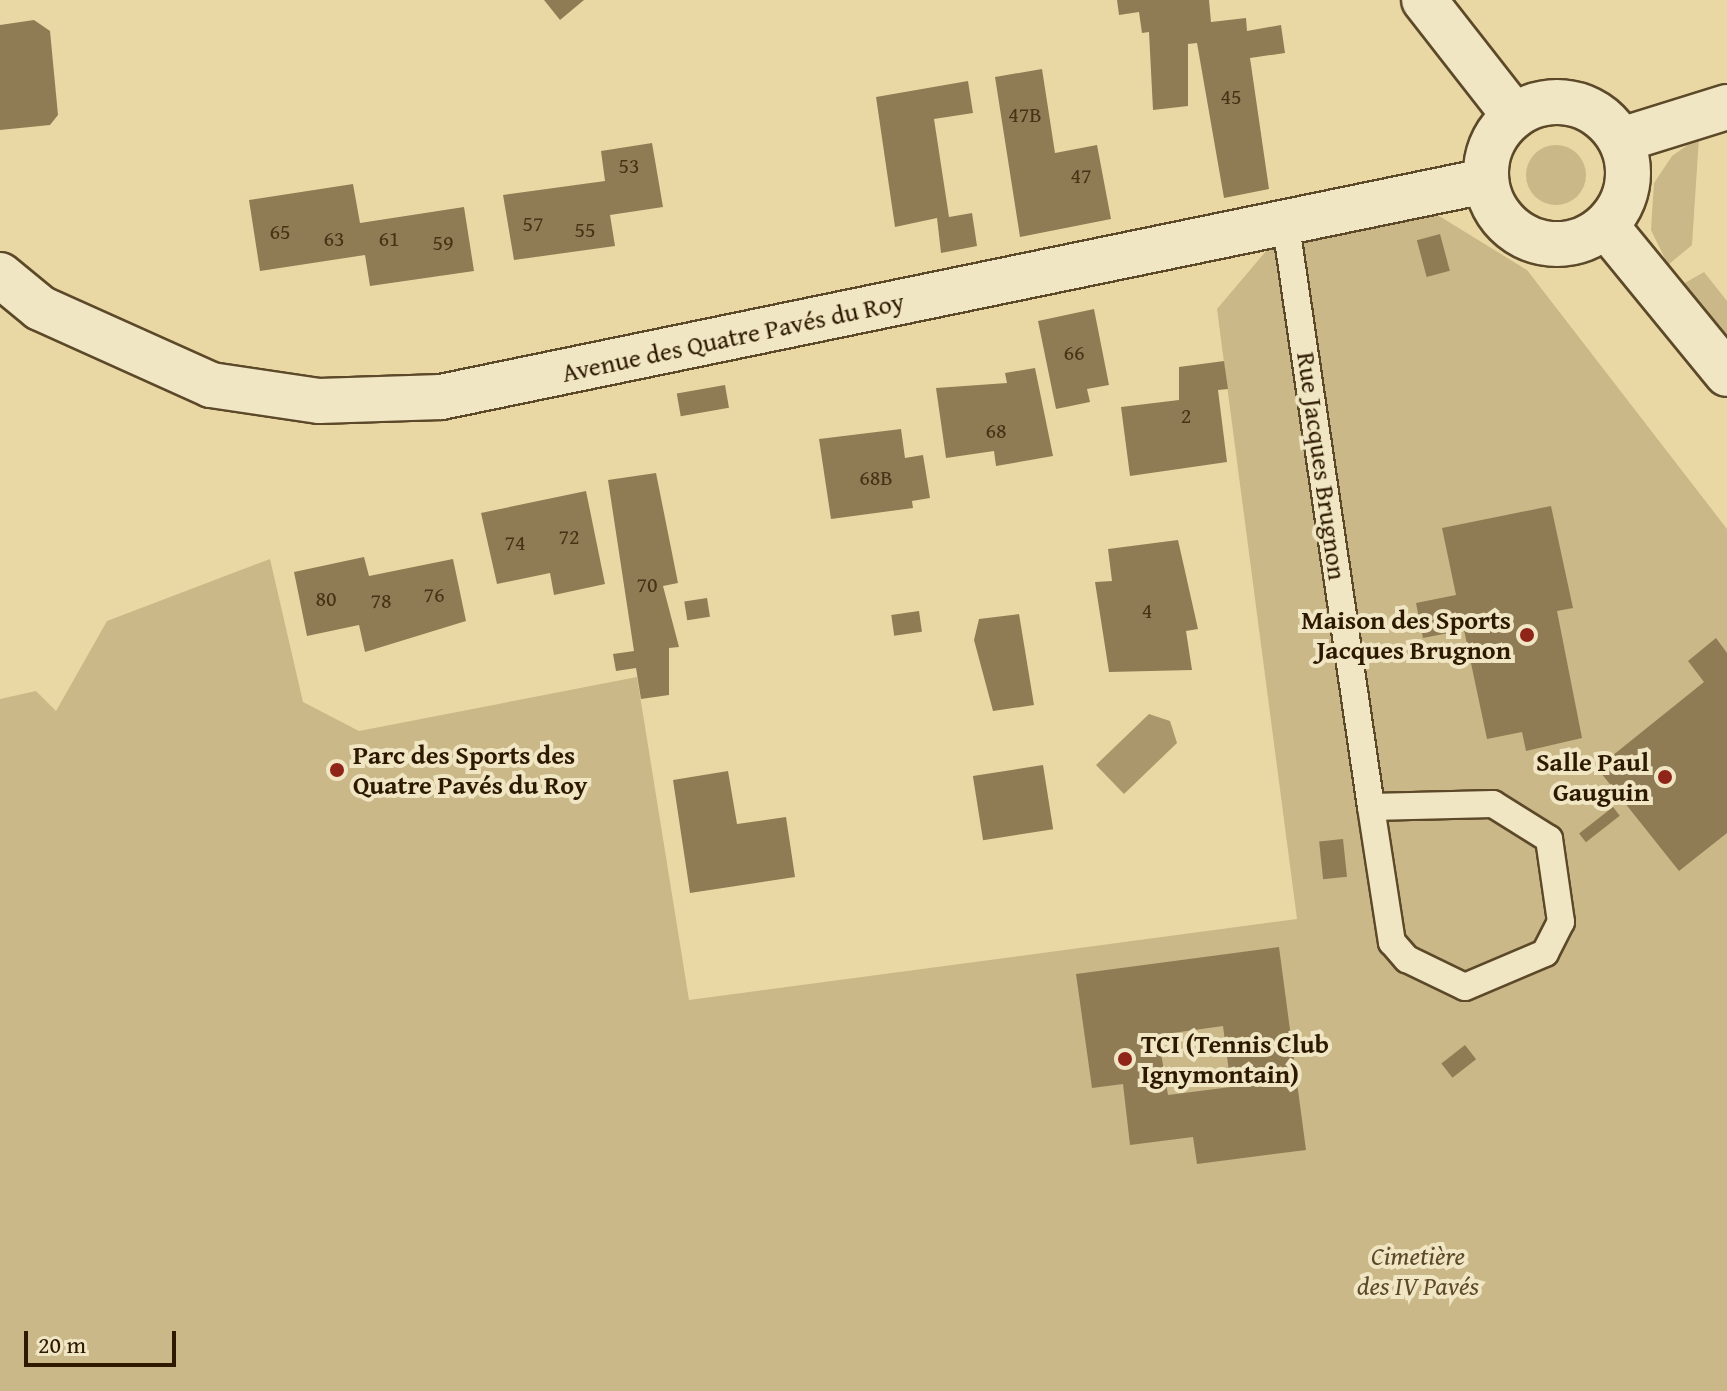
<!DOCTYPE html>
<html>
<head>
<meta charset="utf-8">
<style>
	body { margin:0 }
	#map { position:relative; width:1727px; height:1391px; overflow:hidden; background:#ead8a4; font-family:"Gentium Book Plus",serif }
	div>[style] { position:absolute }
	.green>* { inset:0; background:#cab888 }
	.round { border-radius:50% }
	.water>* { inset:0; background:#aa976c }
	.building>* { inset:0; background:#8f7c55; transform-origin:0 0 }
	.roads { filter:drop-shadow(2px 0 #5c4929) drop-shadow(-2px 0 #5c4929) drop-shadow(0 2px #5c4929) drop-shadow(0 -2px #5c4929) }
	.service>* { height:26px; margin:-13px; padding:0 13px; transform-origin:13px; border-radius:13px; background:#f1e6c4 }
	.minor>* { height:44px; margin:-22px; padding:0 22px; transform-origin:22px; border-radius:22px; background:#f1e6c4 }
	.tertiary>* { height:44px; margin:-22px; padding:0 22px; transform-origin:22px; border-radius:22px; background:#f1e6c4 }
	.tertiary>.ring { margin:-22px; padding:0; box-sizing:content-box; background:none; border:44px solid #f1e6c4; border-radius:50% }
	.dots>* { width:22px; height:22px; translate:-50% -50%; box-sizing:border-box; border:4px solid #f1e6c4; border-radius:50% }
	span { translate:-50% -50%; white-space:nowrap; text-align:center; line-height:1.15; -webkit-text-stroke:8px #f1e6c4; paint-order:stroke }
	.number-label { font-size:22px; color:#463215 }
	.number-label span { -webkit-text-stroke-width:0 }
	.street-label { font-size:26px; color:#2d1900 }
	.poi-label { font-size:26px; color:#2d1900; font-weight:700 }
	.right { translate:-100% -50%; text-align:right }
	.left { translate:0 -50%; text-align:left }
	.park-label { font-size:26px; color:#5c4929; font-style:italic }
	.scale { position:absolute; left:24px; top:1331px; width:152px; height:36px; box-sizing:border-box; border:4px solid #2d1900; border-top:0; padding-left:10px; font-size:24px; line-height:28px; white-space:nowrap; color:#2d1900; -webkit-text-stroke:6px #f1e6c4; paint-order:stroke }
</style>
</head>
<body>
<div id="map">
	<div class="green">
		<div style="clip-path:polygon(1699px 137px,1692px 245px,1668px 265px,1651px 230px,1654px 183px,1672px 156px)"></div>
		<div class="round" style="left:1526px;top:145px;width:60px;height:60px"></div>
		<div style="clip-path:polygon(1431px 211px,1527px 270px,1727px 529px,1727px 1391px,0 1391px,0 699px,36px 691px,56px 711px,107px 621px,270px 559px,303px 702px,359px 731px,637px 677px,689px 1000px,1297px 919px,1217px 309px,1272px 244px)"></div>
		<div style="clip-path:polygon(1704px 272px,1727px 301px,1727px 338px,1683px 284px)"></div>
	</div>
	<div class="water">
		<div style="clip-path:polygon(1149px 714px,1170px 721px,1177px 743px,1124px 794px,1096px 765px)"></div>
	</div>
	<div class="building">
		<div style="clip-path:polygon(544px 0,584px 0,560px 20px)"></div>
		<div style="clip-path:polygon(1117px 0,1209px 0,1211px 22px,1246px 18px,1247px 31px,1281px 25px,1285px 53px,1250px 58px,1269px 189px,1224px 198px,1197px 43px,1188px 44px,1188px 106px,1153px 110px,1149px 32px,1142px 33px,1139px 12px,1119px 15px)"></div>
		<div style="clip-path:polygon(34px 20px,50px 31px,58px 115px,50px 125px,0 130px,0 25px)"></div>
		<div style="clip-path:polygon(1042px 69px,1055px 153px,1097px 145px,1111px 219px,1020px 237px,995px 77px)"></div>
		<div style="clip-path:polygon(968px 81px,973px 113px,934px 119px,949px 217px,972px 213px,977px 246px,941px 253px,937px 218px,895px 227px,876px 97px)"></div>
		<div style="clip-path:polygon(652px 143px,663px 207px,610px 215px,615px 246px,514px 260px,503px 195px,605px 181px,601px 151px)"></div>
		<div style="clip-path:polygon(353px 184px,360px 223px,464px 207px,474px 271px,370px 286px,365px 255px,260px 271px,249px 200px)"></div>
		<div style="left:1440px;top:234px;width:38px;height:24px;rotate:75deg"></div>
		<div style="clip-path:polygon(1094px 309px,1109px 385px,1087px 389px,1090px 402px,1056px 409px,1038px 321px)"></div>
		<div style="clip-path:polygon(1224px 361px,1228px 389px,1218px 390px,1227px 462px,1130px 476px,1121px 407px,1179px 400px,1179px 367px)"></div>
		<div style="clip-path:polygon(1035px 368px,1053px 456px,996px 466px,994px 451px,946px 458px,936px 388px,1007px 383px,1005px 373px)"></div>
		<div style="left:725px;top:385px;width:23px;height:49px;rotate:80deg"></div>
		<div style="clip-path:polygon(901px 429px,905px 458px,923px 455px,930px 498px,912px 501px,913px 508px,831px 519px,819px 439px)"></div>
		<div style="clip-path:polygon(656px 473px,678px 583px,663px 586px,679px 647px,669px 648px,669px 695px,641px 699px,636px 668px,616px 671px,613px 654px,634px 651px,608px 480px)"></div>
		<div style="clip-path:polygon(586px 491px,605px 584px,554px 595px,550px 573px,497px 584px,481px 513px)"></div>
		<div style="clip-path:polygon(1551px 506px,1573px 608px,1557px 611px,1582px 738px,1526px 751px,1522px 732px,1487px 739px,1464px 630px,1423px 638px,1416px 603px,1456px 595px,1442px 528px)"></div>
		<div style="clip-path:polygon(1178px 540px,1198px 629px,1186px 631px,1192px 670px,1109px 672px,1095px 582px,1112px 581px,1108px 549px)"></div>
		<div style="clip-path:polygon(364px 557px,369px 576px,453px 559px,466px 621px,365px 652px,359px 625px,307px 636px,294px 572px)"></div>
		<div style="left:707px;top:598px;width:19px;height:23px;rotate:81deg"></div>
		<div style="left:919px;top:611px;width:21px;height:28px;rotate:82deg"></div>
		<div style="clip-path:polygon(1019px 614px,1034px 705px,993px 711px,974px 640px,979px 619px)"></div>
		<div style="clip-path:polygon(1716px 638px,1727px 653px,1727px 833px,1679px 871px,1597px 768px,1704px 682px,1688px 661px)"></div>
		<div style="left:1043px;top:765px;width:65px;height:71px;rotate:81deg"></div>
		<div style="clip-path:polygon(728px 771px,737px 824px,786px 817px,795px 877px,690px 893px,673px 780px)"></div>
		<div style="left:1613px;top:807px;width:11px;height:43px;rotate:52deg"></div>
		<div style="left:1343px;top:839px;width:38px;height:24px;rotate:84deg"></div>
		<div style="clip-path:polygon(evenodd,1279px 947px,1306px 1150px,1197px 1164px,1193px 1137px,1130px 1145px,1123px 1084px,1092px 1088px,1076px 974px,1279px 947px,1223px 1026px,1231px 1087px,1168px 1095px,1158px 1035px,1223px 1026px)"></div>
		<div style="left:1465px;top:1045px;width:18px;height:30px;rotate:52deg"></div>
	</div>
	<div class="roads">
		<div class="service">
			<div style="left:1285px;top:219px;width:594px;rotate:81.68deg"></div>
			<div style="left:1371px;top:807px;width:137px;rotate:81.2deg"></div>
			<div style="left:1392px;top:942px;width:23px;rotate:49deg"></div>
			<div style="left:1407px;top:959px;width:64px;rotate:25.8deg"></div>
			<div style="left:1465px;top:987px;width:87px;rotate:-23deg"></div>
			<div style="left:1545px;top:953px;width:35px;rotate:-63deg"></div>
			<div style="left:1561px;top:922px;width:84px;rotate:-98.2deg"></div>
			<div style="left:1549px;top:839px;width:66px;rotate:-148deg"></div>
			<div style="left:1493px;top:804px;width:122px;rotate:178.6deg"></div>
		</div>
		<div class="minor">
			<div style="left:0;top:275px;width:52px;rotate:39.5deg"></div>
			<div style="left:40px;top:308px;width:188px;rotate:24.2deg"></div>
			<div style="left:211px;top:385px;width:109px;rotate:8.4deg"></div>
			<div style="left:319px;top:401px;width:122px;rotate:-1.9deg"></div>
			<div style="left:441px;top:397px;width:1066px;rotate:-11.69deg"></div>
		</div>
		<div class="tertiary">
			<div style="left:1424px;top:0;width:146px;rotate:52deg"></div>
			<div class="ring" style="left:1486px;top:102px;width:98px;height:98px"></div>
			<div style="left:1621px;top:140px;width:111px;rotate:-17.3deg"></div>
			<div style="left:1606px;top:226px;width:191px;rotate:50.7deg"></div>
		</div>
	</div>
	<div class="dots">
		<div style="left:1527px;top:635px;background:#8f2418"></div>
		<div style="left:337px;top:770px;background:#8f2418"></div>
		<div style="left:1665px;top:777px;background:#8f2418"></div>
		<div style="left:1125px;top:1059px;background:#8f2418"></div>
	</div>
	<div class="number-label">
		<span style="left:1231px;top:97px">45</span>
		<span style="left:1025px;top:115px">47B</span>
		<span style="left:629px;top:166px">53</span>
		<span style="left:1081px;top:176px">47</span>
		<span style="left:533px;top:224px">57</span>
		<span style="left:585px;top:230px">55</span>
		<span style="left:280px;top:232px">65</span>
		<span style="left:334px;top:239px">63</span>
		<span style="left:389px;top:239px">61</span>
		<span style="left:443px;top:243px">59</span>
		<span style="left:1074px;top:353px">66</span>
		<span style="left:1186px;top:416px">2</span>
		<span style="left:996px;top:431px">68</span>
		<span style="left:876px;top:478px">68B</span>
		<span style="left:569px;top:537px">72</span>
		<span style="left:515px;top:543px">74</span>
		<span style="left:647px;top:585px">70</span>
		<span style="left:434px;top:595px">76</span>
		<span style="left:326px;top:599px">80</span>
		<span style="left:381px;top:601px">78</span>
		<span style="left:1147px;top:611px">4</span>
	</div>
	<div class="street-label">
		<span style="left:733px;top:337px;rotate:-12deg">Avenue des Quatre Pavés du Roy</span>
		<span style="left:1322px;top:466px;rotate:82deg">Rue Jacques Brugnon</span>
	</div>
	<div class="poi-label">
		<span class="right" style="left:1511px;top:635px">Maison des Sports<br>Jacques Brugnon</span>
		<span class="left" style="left:353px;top:770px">Parc des Sports des<br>Quatre Pavés du Roy</span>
		<span class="right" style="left:1649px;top:777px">Salle Paul<br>Gauguin</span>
		<span class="left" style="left:1141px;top:1059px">TCI (Tennis Club<br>Ignymontain)</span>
	</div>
	<div class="park-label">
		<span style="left:1418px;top:1271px">Cimetière<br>des IV Pavés</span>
	</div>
	<div class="scale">20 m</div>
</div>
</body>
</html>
